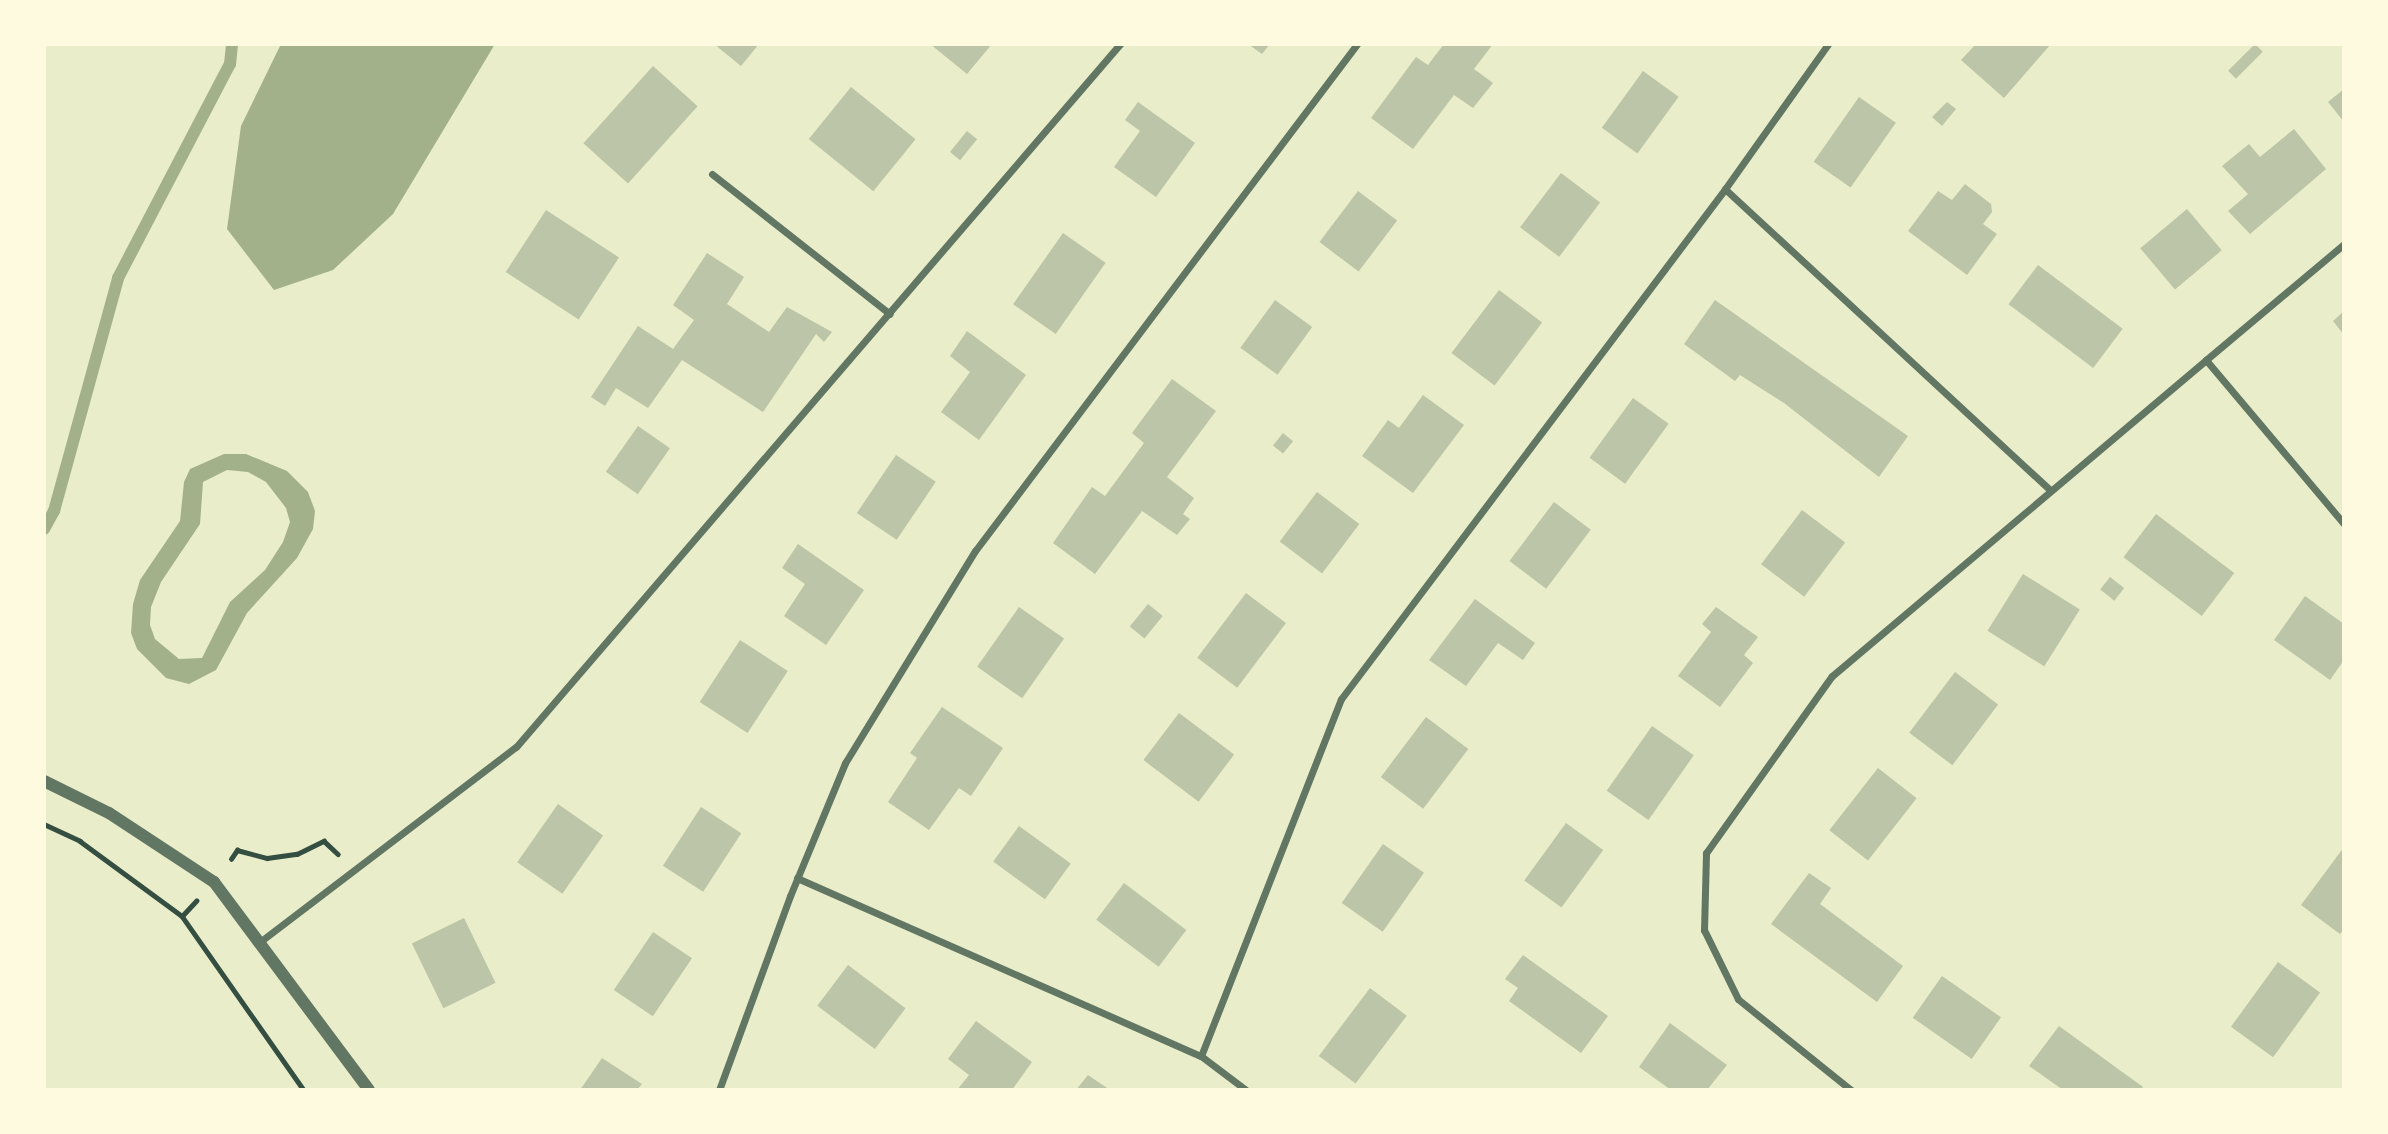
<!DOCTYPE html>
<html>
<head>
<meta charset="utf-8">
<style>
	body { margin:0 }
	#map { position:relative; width:2388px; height:1134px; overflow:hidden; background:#e9edc9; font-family:Roboto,sans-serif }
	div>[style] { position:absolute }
	.water>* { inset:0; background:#a3b18a }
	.stream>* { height:12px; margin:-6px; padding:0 6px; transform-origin:6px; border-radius:6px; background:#a3b18a }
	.building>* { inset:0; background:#bcc5a7; transform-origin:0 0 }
	.path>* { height:4.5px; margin:-2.25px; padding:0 2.25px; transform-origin:2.25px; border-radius:2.25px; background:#344e41 }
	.minor>* { height:7px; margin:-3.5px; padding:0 3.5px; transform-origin:3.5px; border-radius:3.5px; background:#617663 }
	.tertiary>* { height:12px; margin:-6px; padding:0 6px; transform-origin:6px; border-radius:6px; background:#617663 }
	span { translate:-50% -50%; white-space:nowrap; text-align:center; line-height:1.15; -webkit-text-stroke:6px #fefae0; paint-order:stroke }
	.frame { position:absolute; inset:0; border:46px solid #fefae0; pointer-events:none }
</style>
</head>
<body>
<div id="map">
	<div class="water">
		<div style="clip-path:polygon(281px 44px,495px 44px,393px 214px,333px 270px,274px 290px,227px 229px,241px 126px)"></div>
		<div style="clip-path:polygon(evenodd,224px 454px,246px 454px,287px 471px,308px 492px,315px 511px,313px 529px,297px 558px,247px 613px,216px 670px,189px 684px,166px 678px,137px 649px,131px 633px,133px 604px,140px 580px,180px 521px,184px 482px,190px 469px,224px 454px,227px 470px,248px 472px,266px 482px,286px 508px,290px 522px,283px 542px,265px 570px,230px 602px,202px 658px,179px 659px,155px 639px,150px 625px,151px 607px,161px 582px,200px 524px,203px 482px,227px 470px)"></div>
	</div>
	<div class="stream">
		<div style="left:44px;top:529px;width:21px;rotate:-61deg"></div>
		<div style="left:54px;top:511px;width:242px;rotate:-74.6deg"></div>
		<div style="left:118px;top:278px;width:242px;rotate:-62.4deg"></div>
		<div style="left:230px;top:64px;width:20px;rotate:-84deg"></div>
	</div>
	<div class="building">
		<div style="clip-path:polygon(714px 44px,759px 44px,741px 66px)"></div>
		<div style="clip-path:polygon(930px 44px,992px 44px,967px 74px)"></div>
		<div style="clip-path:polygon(1248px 44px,1270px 44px,1262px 54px)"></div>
		<div style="clip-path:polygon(1444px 44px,1493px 44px,1474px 69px,1493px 83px,1473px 108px,1454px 95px,1413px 149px,1371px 118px,1416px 57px,1428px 65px)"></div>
		<div style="clip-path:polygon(1976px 44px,2051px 44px,2004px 98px,1961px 60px)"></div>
		<div style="left:2255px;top:44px;width:11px;height:38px;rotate:45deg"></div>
		<div style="left:653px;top:66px;width:60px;height:104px;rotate:42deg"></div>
		<div style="left:1643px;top:71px;width:44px;height:70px;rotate:36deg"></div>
		<div style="left:851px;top:87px;width:83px;height:67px;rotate:39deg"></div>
		<div style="clip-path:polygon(2344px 89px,2344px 122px,2328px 102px)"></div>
		<div style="left:1859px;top:97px;width:45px;height:79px;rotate:35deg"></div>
		<div style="clip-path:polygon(1138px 102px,1195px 143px,1156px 197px,1114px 167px,1140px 131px,1125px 120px)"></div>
		<div style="clip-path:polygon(1947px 102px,1956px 109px,1942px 126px,1932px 117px)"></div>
		<div style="clip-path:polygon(2294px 129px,2326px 169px,2250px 234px,2228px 211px,2248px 194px,2222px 166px,2249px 144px,2260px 157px)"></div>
		<div style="left:967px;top:131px;width:13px;height:27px;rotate:39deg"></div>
		<div style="left:1561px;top:173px;width:49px;height:68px;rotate:37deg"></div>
		<div style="clip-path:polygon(1965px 184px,1991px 204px,1992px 212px,1983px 224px,1997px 234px,1967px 275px,1908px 231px,1938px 191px,1952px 200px)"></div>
		<div style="left:1358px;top:191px;width:49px;height:64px;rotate:37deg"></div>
		<div style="left:2187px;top:209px;width:54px;height:61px;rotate:50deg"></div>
		<div style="left:546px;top:210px;width:87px;height:74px;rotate:33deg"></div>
		<div style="left:1063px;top:233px;width:52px;height:87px;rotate:35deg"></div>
		<div style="clip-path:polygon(707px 253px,744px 277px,727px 304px,769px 332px,787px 307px,832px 332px,824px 342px,816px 334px,763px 412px,682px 360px,648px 408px,616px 388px,605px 406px,591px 397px,638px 326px,673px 349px,694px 320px,673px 305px)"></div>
		<div style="left:2038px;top:265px;width:106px;height:49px;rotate:37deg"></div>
		<div style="left:1499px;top:290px;width:54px;height:79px;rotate:37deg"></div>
		<div style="left:1275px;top:300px;width:46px;height:59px;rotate:36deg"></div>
		<div style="clip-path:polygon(1715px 300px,1908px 436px,1879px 477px,1784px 403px,1740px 375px,1735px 381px,1684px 344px)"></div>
		<div style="clip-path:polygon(2344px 311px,2344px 335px,2333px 321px)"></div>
		<div style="clip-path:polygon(967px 331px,1026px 375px,979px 440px,941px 412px,970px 372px,950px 356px)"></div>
		<div style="clip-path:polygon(1172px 379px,1216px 411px,1167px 477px,1194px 498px,1183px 514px,1190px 519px,1177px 535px,1142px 511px,1095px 574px,1053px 543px,1092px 487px,1105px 496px,1144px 443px,1132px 433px)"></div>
		<div style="clip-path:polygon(1423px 395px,1464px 425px,1413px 493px,1362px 456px,1388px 420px,1399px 428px)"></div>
		<div style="left:1633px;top:398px;width:44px;height:74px;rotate:36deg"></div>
		<div style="left:638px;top:426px;width:39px;height:56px;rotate:35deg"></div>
		<div style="left:1283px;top:433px;width:13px;height:16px;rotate:39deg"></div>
		<div style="left:896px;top:455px;width:48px;height:70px;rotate:34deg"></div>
		<div style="left:1317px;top:492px;width:53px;height:62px;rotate:37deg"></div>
		<div style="left:1554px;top:502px;width:46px;height:74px;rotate:37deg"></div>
		<div style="left:1802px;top:510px;width:54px;height:68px;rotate:37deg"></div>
		<div style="left:2156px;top:514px;width:98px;height:54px;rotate:37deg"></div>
		<div style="clip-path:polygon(798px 544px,864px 590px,826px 645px,784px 616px,805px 584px,782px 568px)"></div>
		<div style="left:2023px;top:574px;width:67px;height:67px;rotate:32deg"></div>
		<div style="left:2110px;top:577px;width:18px;height:16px;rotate:38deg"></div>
		<div style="left:1246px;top:593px;width:50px;height:81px;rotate:37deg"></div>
		<div style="clip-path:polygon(2305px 596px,2344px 624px,2344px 660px,2330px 680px,2274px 640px)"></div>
		<div style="clip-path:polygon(1475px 599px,1535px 643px,1523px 660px,1498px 643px,1466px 686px,1429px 660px)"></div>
		<div style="left:1148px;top:604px;width:19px;height:29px;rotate:39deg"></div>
		<div style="left:1019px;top:607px;width:55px;height:73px;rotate:35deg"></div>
		<div style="clip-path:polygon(1716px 607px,1758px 637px,1744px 655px,1753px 663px,1720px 707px,1678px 676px,1711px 632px,1702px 624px)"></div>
		<div style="left:740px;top:640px;width:57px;height:74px;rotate:33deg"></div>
		<div style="left:1955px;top:672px;width:54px;height:76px;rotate:37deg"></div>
		<div style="clip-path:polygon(942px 707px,1003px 748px,971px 796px,959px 788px,929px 830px,888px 802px,917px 758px,910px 753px)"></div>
		<div style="left:1179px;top:713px;width:69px;height:59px;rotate:37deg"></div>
		<div style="left:1426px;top:717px;width:53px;height:75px;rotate:37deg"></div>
		<div style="left:1652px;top:726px;width:51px;height:79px;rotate:35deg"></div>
		<div style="left:1878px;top:768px;width:49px;height:79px;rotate:38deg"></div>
		<div style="left:558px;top:804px;width:55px;height:71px;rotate:35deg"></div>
		<div style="left:701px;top:807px;width:48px;height:70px;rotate:33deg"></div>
		<div style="left:1566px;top:823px;width:46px;height:71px;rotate:36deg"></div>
		<div style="left:1019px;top:826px;width:64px;height:44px;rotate:36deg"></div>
		<div style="left:1383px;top:844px;width:50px;height:72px;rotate:35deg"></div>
		<div style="clip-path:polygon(2344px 847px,2344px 929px,2340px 934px,2301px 905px)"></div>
		<div style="clip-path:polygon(1809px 873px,1831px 888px,1820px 904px,1903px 966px,1877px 1002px,1771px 924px)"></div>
		<div style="left:1124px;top:883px;width:78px;height:46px;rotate:37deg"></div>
		<div style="left:464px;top:918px;width:72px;height:58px;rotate:64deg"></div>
		<div style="left:653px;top:932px;width:47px;height:70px;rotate:34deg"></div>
		<div style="clip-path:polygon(1523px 955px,1608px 1016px,1581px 1053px,1509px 1001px,1518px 988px,1505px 979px)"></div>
		<div style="left:2278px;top:962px;width:52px;height:80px;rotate:36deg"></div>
		<div style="left:848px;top:965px;width:72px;height:51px;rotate:37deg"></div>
		<div style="left:1942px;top:976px;width:72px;height:51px;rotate:35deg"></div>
		<div style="left:1370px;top:988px;width:46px;height:85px;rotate:37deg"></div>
		<div style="clip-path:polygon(976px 1021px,1032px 1062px,1012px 1090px,957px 1090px,969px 1075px,948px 1059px)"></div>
		<div style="clip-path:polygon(1670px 1023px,1727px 1065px,1707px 1090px,1671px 1090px,1639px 1067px)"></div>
		<div style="clip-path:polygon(2059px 1026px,2143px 1087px,2141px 1090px,2063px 1090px,2029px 1066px)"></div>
		<div style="clip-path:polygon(602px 1058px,642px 1084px,637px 1090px,580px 1090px)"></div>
		<div style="clip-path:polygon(1088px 1075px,1110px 1090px,1076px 1090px)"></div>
	</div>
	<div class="path">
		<div style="left:44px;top:824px;width:40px;rotate:25deg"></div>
		<div style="left:80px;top:841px;width:127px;rotate:36.3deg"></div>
		<div style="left:182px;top:916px;width:21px;rotate:-47deg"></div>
		<div style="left:231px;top:859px;width:11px;rotate:-56deg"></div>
		<div style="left:237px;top:850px;width:31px;rotate:15deg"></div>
		<div style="left:267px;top:858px;width:30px;rotate:-8deg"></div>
		<div style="left:297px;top:854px;width:30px;rotate:-26deg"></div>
		<div style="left:324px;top:841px;width:19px;rotate:43deg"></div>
		<div style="left:182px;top:916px;width:213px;rotate:55deg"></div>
	</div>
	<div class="minor">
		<div style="left:712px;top:174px;width:226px;rotate:38.2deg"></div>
		<div style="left:1725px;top:189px;width:444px;rotate:42.8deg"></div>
		<div style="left:2344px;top:244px;width:180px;rotate:140deg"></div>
		<div style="left:2206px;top:360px;width:214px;rotate:49.9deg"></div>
		<div style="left:797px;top:878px;width:441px;rotate:23.8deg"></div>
		<div style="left:1201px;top:1056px;width:56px;rotate:37.1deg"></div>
		<div style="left:261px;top:941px;width:320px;rotate:-37.3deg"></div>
		<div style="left:516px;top:747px;width:927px;rotate:-49.33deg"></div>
		<div style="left:1201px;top:1056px;width:383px;rotate:-68.6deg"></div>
		<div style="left:1341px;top:699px;width:638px;rotate:-53.02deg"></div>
		<div style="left:1725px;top:189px;width:178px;rotate:-54.6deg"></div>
		<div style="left:719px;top:1090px;width:207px;rotate:-69.9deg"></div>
		<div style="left:790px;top:896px;width:144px;rotate:-67.5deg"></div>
		<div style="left:845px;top:763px;width:249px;rotate:-58.5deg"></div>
		<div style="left:975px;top:551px;width:635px;rotate:-53deg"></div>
		<div style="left:1851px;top:1090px;width:145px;rotate:-141.2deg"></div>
		<div style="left:1738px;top:999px;width:77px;rotate:-116.2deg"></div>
		<div style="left:1704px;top:930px;width:77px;rotate:-88.5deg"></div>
		<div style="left:1706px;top:853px;width:217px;rotate:-54.6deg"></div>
		<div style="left:1832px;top:676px;width:490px;rotate:-40.2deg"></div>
	</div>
	<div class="tertiary">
		<div style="left:44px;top:781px;width:72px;rotate:26.2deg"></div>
		<div style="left:109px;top:813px;width:126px;rotate:33.3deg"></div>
		<div style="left:214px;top:882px;width:259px;rotate:53.3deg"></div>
	</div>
	<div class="frame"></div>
</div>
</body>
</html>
